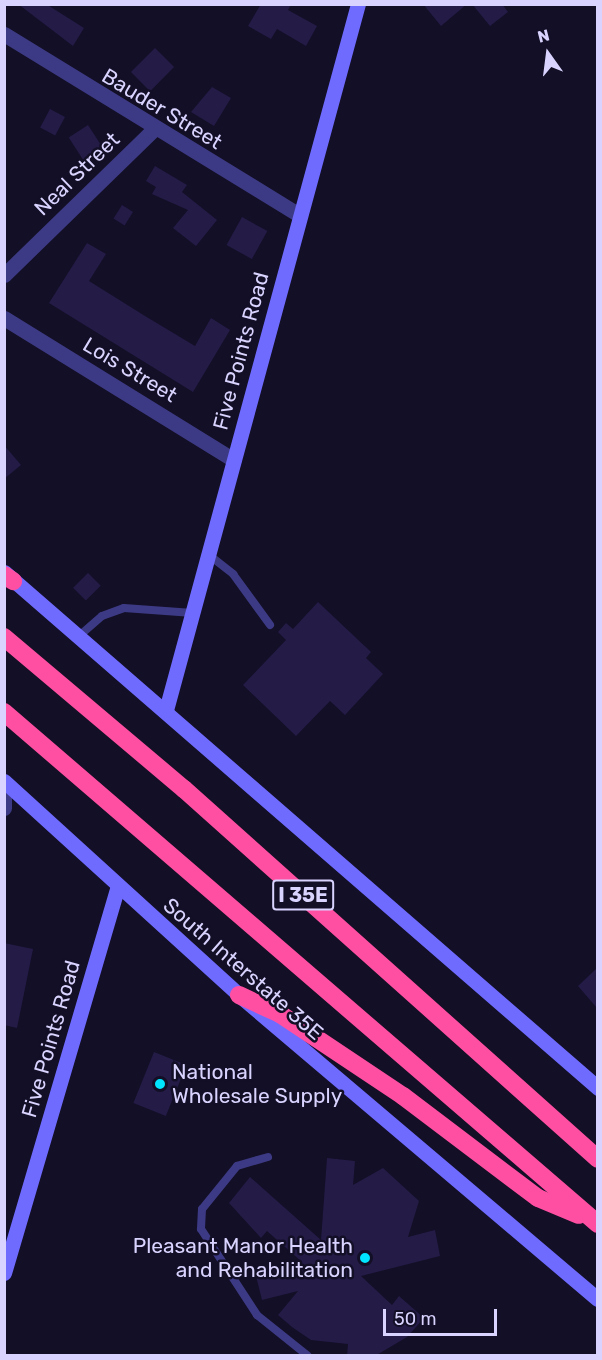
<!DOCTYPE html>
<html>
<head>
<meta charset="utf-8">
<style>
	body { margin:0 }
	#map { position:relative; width:602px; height:1360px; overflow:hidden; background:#130f26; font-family:Rubik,sans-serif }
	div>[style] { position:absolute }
	.building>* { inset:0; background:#241b47; transform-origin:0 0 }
	.lane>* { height:8px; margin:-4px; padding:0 4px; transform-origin:4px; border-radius:4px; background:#3d3a85 }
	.street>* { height:15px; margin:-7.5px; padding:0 7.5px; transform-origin:7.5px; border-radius:7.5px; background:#3d3a85 }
	.secondary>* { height:15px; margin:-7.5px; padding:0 7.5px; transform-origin:7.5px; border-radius:7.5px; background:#6f6bff }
	.highway>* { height:18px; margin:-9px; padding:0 9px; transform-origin:9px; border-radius:9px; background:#ff4fa3 }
	.dots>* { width:16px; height:16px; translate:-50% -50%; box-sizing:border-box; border:3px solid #130f26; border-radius:50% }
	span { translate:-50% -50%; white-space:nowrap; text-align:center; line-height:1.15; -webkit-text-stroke:5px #130f26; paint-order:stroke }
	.shield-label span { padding:2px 4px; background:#130f26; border:2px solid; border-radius:4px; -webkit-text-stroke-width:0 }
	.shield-label { font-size:20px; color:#d9d4ff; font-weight:700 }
	.street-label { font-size:21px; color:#d9d4ff }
	.poi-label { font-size:21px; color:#d9d4ff }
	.left { translate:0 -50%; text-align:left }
	.right { translate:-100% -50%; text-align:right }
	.frame { position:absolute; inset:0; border:6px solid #d9d4ff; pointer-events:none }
	.north { position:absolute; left:518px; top:24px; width:60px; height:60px; -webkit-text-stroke:4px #130f26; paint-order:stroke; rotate:346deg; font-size:16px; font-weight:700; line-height:24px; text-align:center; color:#d9d4ff }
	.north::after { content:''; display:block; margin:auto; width:21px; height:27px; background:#d9d4ff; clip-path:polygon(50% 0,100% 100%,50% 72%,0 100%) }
	.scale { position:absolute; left:383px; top:1309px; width:114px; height:27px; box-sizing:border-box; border:3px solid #d9d4ff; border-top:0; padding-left:8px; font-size:18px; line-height:21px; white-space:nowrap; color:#d9d4ff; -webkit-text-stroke:4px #130f26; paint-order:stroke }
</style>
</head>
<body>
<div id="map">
	<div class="building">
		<div style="clip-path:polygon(18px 4px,46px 4px,84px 28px,73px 46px)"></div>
		<div style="clip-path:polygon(261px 4px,291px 4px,288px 10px,317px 26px,306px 46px,277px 29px,271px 39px,248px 26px)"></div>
		<div style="clip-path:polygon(423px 4px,467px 4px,441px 26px)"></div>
		<div style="clip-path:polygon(472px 4px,502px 4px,508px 12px,490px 26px)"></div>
		<div style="left:155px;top:48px;width:27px;height:34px;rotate:45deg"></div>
		<div style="clip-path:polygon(212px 87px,231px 98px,214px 126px,191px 112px)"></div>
		<div style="left:50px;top:109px;width:17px;height:21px;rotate:28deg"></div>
		<div style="left:88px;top:125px;width:30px;height:23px;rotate:57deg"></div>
		<div style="clip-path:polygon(155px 166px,187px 185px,182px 192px,217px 220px,196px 246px,173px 228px,188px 210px,152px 194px,156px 187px,146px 181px)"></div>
		<div style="left:122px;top:205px;width:13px;height:16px;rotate:32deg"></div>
		<div style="left:242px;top:217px;width:29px;height:32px;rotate:29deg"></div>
		<div style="clip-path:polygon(87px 243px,106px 254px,89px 281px,145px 316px,195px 346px,211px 318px,230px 330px,193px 392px,49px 303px)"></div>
		<div style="clip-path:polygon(4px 445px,21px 465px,4px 479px)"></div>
		<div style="left:88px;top:573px;width:18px;height:21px;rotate:45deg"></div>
		<div style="clip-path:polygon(318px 602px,371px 652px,366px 658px,383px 674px,345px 715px,330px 701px,296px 736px,243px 685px,286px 640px,278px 632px,286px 623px,293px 629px)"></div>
		<div style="clip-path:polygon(4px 943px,33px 949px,17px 1028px,4px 1025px)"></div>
		<div style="clip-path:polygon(597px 968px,597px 1008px,578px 986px)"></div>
		<div style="left:154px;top:1052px;width:35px;height:55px;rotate:22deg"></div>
		<div style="clip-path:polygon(327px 1158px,355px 1161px,353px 1185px,383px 1168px,419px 1201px,408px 1237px,435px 1230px,440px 1256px,361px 1276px,392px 1305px,399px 1296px,424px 1318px,407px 1337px,375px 1356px,347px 1356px,348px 1344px,311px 1340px,292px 1327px,278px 1315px,298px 1291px,262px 1300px,255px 1272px,302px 1262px,267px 1231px,261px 1238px,229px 1203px,250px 1177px,321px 1240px)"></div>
	</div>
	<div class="lane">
		<div style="left:209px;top:555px;width:31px;rotate:38deg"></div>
		<div style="left:233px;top:574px;width:63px;rotate:54deg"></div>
		<div style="left:79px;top:636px;width:30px;rotate:-41deg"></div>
		<div style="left:102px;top:616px;width:23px;rotate:-20deg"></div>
		<div style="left:124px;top:608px;width:69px;rotate:4.1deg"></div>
		<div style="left:268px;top:1157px;width:32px;rotate:164deg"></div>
		<div style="left:237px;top:1166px;width:55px;rotate:129.1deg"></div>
		<div style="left:202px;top:1209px;width:20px;rotate:93deg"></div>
		<div style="left:201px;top:1229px;width:103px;rotate:56.9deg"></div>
		<div style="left:257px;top:1315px;width:65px;rotate:38.8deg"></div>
	</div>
	<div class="street">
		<div style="left:4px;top:34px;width:346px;rotate:31.5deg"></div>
		<div style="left:4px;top:275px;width:208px;rotate:-44.2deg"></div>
		<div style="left:4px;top:318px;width:270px;rotate:31.7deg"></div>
		<div style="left:4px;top:785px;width:23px;rotate:90deg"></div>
	</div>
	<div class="secondary">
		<div style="left:4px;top:572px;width:787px;rotate:40.98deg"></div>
		<div style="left:166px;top:710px;width:732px;rotate:-74.79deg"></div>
		<div style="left:4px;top:781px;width:318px;rotate:42.3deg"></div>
		<div style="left:239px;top:995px;width:470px;rotate:40.3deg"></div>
		<div style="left:4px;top:1273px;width:404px;rotate:-73.6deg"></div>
	</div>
	<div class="highway">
		<div style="left:4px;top:575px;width:11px;rotate:34deg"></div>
		<div style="left:4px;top:637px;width:236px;rotate:40.2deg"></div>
		<div style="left:184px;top:789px;width:555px;rotate:41.79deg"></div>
		<div style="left:4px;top:712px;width:784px;rotate:40.76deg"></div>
		<div style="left:239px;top:995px;width:45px;rotate:24.9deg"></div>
		<div style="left:280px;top:1014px;width:148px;rotate:33.7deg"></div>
		<div style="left:403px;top:1096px;width:169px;rotate:37.1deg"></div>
		<div style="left:538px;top:1198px;width:44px;rotate:22.5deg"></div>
	</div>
	<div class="dots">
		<div style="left:160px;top:1084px;background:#00e5ff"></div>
		<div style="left:365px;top:1258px;background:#00e5ff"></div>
	</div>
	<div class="shield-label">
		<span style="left:303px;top:895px">I 35E</span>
	</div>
	<div class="street-label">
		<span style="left:162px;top:109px;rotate:31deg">Bauder Street</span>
		<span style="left:77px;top:174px;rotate:-44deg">Neal Street</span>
		<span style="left:241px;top:351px;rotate:-75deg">Five Points Road</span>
		<span style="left:130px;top:370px;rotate:31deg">Lois Street</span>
		<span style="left:243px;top:969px;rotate:41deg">South Interstate 35E</span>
		<span style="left:51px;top:1039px;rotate:-74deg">Five Points Road</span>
	</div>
	<div class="poi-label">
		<span class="left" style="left:172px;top:1084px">National<br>Wholesale Supply</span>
		<span class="right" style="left:353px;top:1258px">Pleasant Manor Health<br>and Rehabilitation</span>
	</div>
	<div class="frame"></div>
	<div class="north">N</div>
	<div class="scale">50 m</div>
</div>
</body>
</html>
